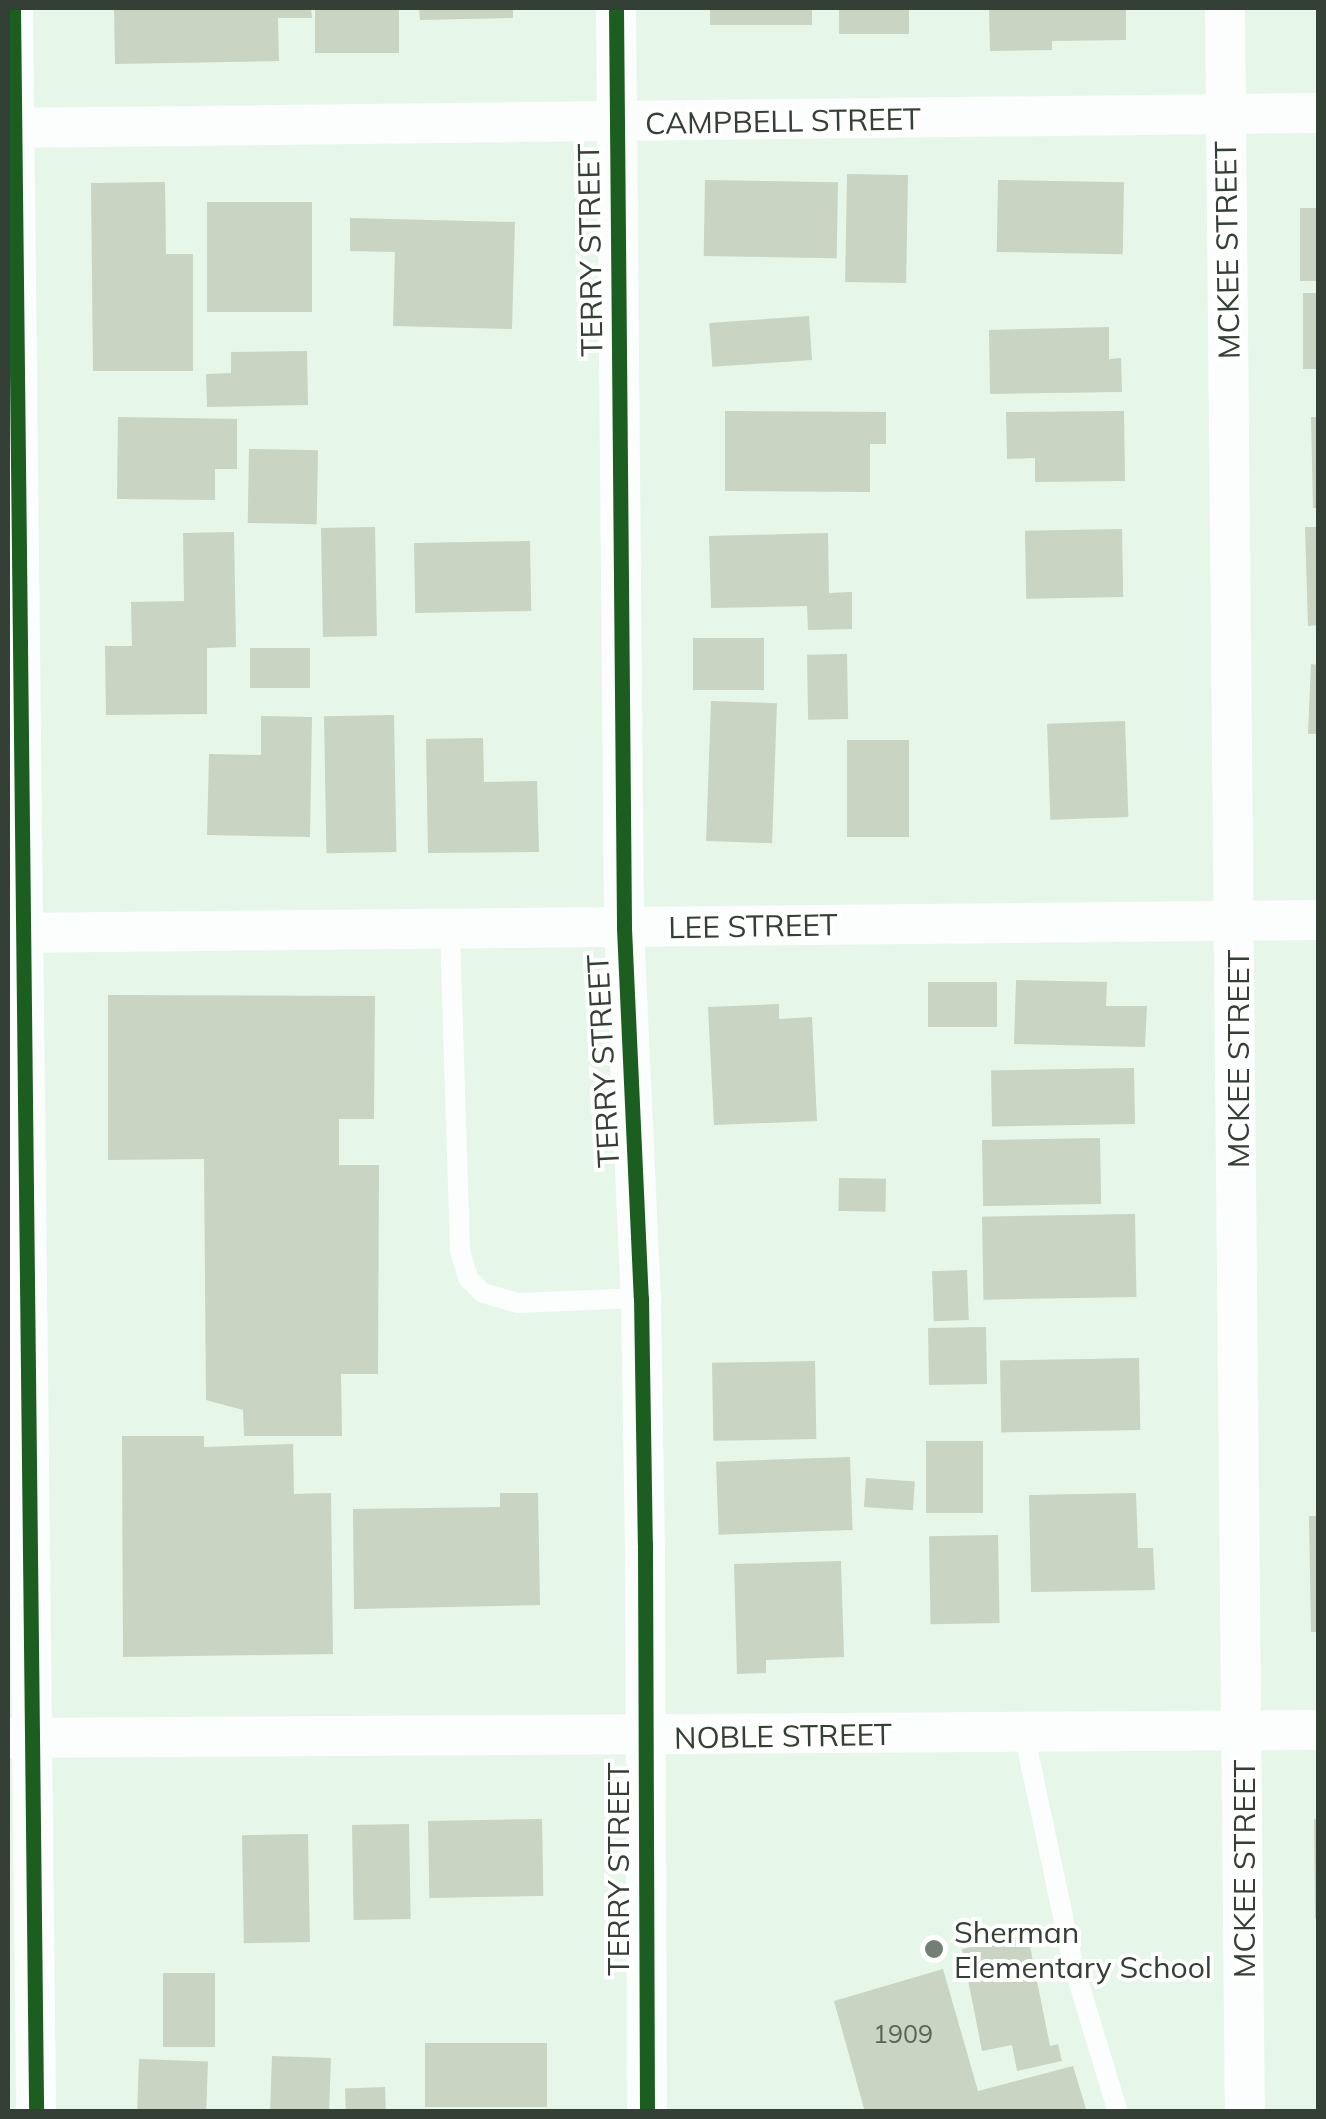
<!DOCTYPE html>
<html>
<head>
<meta charset="utf-8">
<style>
	body { margin:0 }
	#map { position:relative; width:1326px; height:2119px; overflow:hidden; background:#e6f6e9; font-family:Mulish,sans-serif }
	div>[style] { position:absolute }
	.building>* { inset:0; background:#c9d4c2; transform-origin:0 0 }
	.service>* { height:20px; margin:-10px; padding:0 10px; transform-origin:10px; border-radius:10px; background:#fbfefc }
	.minor>* { height:40px; margin:-20px; padding:0 20px; transform-origin:20px; border-radius:20px; background:#fbfefc }
	.cycleway>* { height:15px; margin:-7.5px; padding:0 7.5px; transform-origin:7.5px; border-radius:7.5px; background:#1b5e20 }
	.dots>* { width:28px; height:28px; translate:-50% -50%; box-sizing:border-box; border:5px solid #fff; border-radius:50% }
	span { translate:-50% -50%; white-space:nowrap; text-align:center; line-height:1.15; -webkit-text-stroke:8px #fff; paint-order:stroke }
	.number-label { font-size:25px; color:#596459 }
	.number-label span { -webkit-text-stroke-width:0 }
	.street-label { font-size:30px; color:#343f36 }
	.poi-label { font-size:30px; color:#343f36 }
	.left { translate:0 -50%; text-align:left }
	.frame { position:absolute; inset:0; border:10px solid #343f36; pointer-events:none }
</style>
</head>
<body>
<div id="map">
	<div class="building">
		<div style="clip-path:polygon(114px 8px,311px 8px,312px 18px,278px 18px,279px 61px,115px 64px)"></div>
		<div style="left:315px;top:8px;width:84px;height:45px"></div>
		<div style="clip-path:polygon(419px 8px,513px 8px,513px 18px,420px 20px)"></div>
		<div style="left:710px;top:8px;width:102px;height:17px"></div>
		<div style="left:839px;top:8px;width:70px;height:26px"></div>
		<div style="clip-path:polygon(989px 8px,1126px 8px,1126px 40px,1052px 41px,1052px 50px,990px 51px)"></div>
		<div style="left:847px;top:174px;width:61px;height:108px;rotate:1deg"></div>
		<div style="left:705px;top:180px;width:133px;height:76px;rotate:1deg"></div>
		<div style="left:998px;top:180px;width:126px;height:72px;rotate:1deg"></div>
		<div style="clip-path:polygon(165px 182px,166px 254px,193px 254px,193px 371px,93px 371px,91px 183px)"></div>
		<div style="left:207px;top:202px;width:105px;height:110px"></div>
		<div style="left:1300px;top:208px;width:18px;height:73px"></div>
		<div style="clip-path:polygon(350px 218px,515px 222px,512px 329px,393px 326px,395px 252px,350px 251px)"></div>
		<div style="left:1303px;top:293px;width:15px;height:76px"></div>
		<div style="left:809px;top:316px;width:44px;height:100px;rotate:86deg"></div>
		<div style="clip-path:polygon(1109px 327px,1109px 359px,1121px 358px,1122px 392px,990px 394px,989px 330px)"></div>
		<div style="clip-path:polygon(307px 351px,308px 405px,207px 407px,206px 374px,231px 373px,231px 352px)"></div>
		<div style="clip-path:polygon(725px 411px,886px 412px,886px 444px,870px 444px,870px 492px,725px 491px)"></div>
		<div style="clip-path:polygon(1124px 411px,1125px 481px,1035px 482px,1035px 458px,1007px 459px,1006px 412px)"></div>
		<div style="clip-path:polygon(118px 417px,237px 419px,237px 469px,215px 469px,215px 500px,117px 499px)"></div>
		<div style="clip-path:polygon(1311px 417px,1318px 417px,1318px 508px,1313px 508px)"></div>
		<div style="left:249px;top:449px;width:69px;height:74px;rotate:1deg"></div>
		<div style="left:375px;top:527px;width:109px;height:54px;rotate:89deg"></div>
		<div style="clip-path:polygon(1305px 527px,1318px 527px,1318px 625px,1308px 626px)"></div>
		<div style="left:1122px;top:529px;width:68px;height:97px;rotate:89deg"></div>
		<div style="clip-path:polygon(234px 532px,236px 647px,207px 648px,207px 714px,106px 715px,105px 646px,132px 646px,131px 602px,184px 601px,183px 533px)"></div>
		<div style="clip-path:polygon(828px 533px,829px 593px,852px 592px,852px 629px,808px 630px,807px 606px,711px 608px,709px 536px)"></div>
		<div style="left:530px;top:541px;width:70px;height:116px;rotate:89deg"></div>
		<div style="left:693px;top:638px;width:71px;height:52px"></div>
		<div style="left:250px;top:648px;width:60px;height:40px"></div>
		<div style="left:847px;top:654px;width:65px;height:40px;rotate:89deg"></div>
		<div style="clip-path:polygon(1311px 664px,1318px 665px,1318px 734px,1308px 734px)"></div>
		<div style="left:711px;top:701px;width:66px;height:140px;rotate:2deg"></div>
		<div style="left:394px;top:715px;width:137px;height:70px;rotate:89deg"></div>
		<div style="clip-path:polygon(261px 716px,312px 717px,310px 837px,207px 835px,209px 754px,261px 755px)"></div>
		<div style="left:1125px;top:721px;width:96px;height:78px;rotate:88deg"></div>
		<div style="clip-path:polygon(483px 738px,484px 782px,537px 781px,539px 852px,428px 853px,426px 739px)"></div>
		<div style="left:847px;top:740px;width:62px;height:97px"></div>
		<div style="clip-path:polygon(1016px 980px,1107px 982px,1106px 1006px,1147px 1006px,1145px 1047px,1014px 1044px)"></div>
		<div style="left:928px;top:982px;width:69px;height:45px"></div>
		<div style="clip-path:polygon(108px 995px,375px 996px,374px 1119px,339px 1119px,339px 1165px,379px 1165px,378px 1374px,341px 1374px,342px 1436px,244px 1436px,243px 1410px,206px 1400px,204px 1159px,108px 1160px)"></div>
		<div style="clip-path:polygon(779px 1004px,779px 1019px,812px 1017px,817px 1121px,714px 1125px,708px 1007px)"></div>
		<div style="left:1134px;top:1068px;width:56px;height:143px;rotate:89deg"></div>
		<div style="left:1100px;top:1138px;width:66px;height:118px;rotate:89deg"></div>
		<div style="left:839px;top:1178px;width:47px;height:33px;rotate:1deg"></div>
		<div style="left:1135px;top:1214px;width:83px;height:153px;rotate:89deg"></div>
		<div style="left:967px;top:1270px;width:50px;height:35px;rotate:88deg"></div>
		<div style="left:986px;top:1327px;width:57px;height:58px;rotate:89deg"></div>
		<div style="left:1139px;top:1358px;width:72px;height:139px;rotate:89deg"></div>
		<div style="left:815px;top:1361px;width:78px;height:103px;rotate:89deg"></div>
		<div style="clip-path:polygon(122px 1436px,204px 1436px,204px 1447px,293px 1444px,294px 1494px,331px 1493px,333px 1654px,123px 1657px)"></div>
		<div style="left:926px;top:1441px;width:57px;height:72px"></div>
		<div style="left:850px;top:1457px;width:73px;height:134px;rotate:88deg"></div>
		<div style="left:866px;top:1478px;width:49px;height:29px;rotate:4deg"></div>
		<div style="clip-path:polygon(500px 1493px,538px 1493px,540px 1605px,354px 1609px,353px 1509px,500px 1507px)"></div>
		<div style="clip-path:polygon(1136px 1493px,1138px 1548px,1153px 1548px,1155px 1590px,1031px 1592px,1029px 1495px)"></div>
		<div style="clip-path:polygon(1309px 1516px,1318px 1516px,1318px 1632px,1311px 1632px)"></div>
		<div style="left:998px;top:1535px;width:88px;height:69px;rotate:89deg"></div>
		<div style="clip-path:polygon(841px 1561px,844px 1657px,766px 1660px,766px 1673px,737px 1674px,734px 1564px)"></div>
		<div style="left:542px;top:1819px;width:77px;height:114px;rotate:89deg"></div>
		<div style="clip-path:polygon(1314px 1819px,1318px 1819px,1318px 1918px,1315px 1918px)"></div>
		<div style="left:409px;top:1824px;width:95px;height:57px;rotate:89deg"></div>
		<div style="left:308px;top:1834px;width:108px;height:66px;rotate:89deg"></div>
		<div style="clip-path:polygon(1028px 1936px,1050px 2046px,1058px 2044px,1062px 2061px,1017px 2071px,1012px 2045px,982px 2051px,962px 1949px)"></div>
		<div style="clip-path:polygon(943px 1969px,978px 2091px,1073px 2066px,1087px 2112px,865px 2112px,834px 2001px)"></div>
		<div style="left:215px;top:1973px;width:74px;height:52px;rotate:90deg"></div>
		<div style="left:547px;top:2043px;width:64px;height:122px;rotate:90deg"></div>
		<div style="left:272px;top:2056px;width:59px;height:56px;rotate:2deg"></div>
		<div style="left:139px;top:2059px;width:69px;height:53px;rotate:2deg"></div>
		<div style="left:385px;top:2087px;width:25px;height:40px;rotate:88deg"></div>
	</div>
	<div class="service">
		<div style="left:450px;top:931px;width:320px;rotate:88.2deg"></div>
		<div style="left:460px;top:1251px;width:28px;rotate:73deg"></div>
		<div style="left:468px;top:1278px;width:21px;rotate:45deg"></div>
		<div style="left:483px;top:1293px;width:36px;rotate:16deg"></div>
		<div style="left:518px;top:1303px;width:123px;rotate:-2.3deg"></div>
		<div style="left:1024px;top:1733px;width:236px;rotate:78deg"></div>
		<div style="left:1073px;top:1964px;width:155px;rotate:73.1deg"></div>
	</div>
	<div class="minor">
		<div style="left:13px;top:8px;width:2104px;rotate:89.37deg"></div>
		<div style="left:616px;top:8px;width:920px;rotate:89.5deg"></div>
		<div style="left:624px;top:928px;width:370px;rotate:87.4deg"></div>
		<div style="left:641px;top:1298px;width:246px;rotate:89.1deg"></div>
		<div style="left:645px;top:1544px;width:568px;rotate:89.8deg"></div>
		<div style="left:1225px;top:8px;width:2104px;rotate:89.46deg"></div>
		<div style="left:8px;top:128px;width:1310px;rotate:-0.66deg"></div>
		<div style="left:8px;top:933px;width:1310px;rotate:-0.57deg"></div>
		<div style="left:8px;top:1738px;width:1310px;rotate:-0.35deg"></div>
	</div>
	<div class="cycleway">
		<div style="left:13px;top:8px;width:2104px;rotate:89.37deg"></div>
		<div style="left:616px;top:8px;width:920px;rotate:89.5deg"></div>
		<div style="left:624px;top:928px;width:370px;rotate:87.4deg"></div>
		<div style="left:641px;top:1298px;width:246px;rotate:89.1deg"></div>
		<div style="left:645px;top:1544px;width:568px;rotate:89.8deg"></div>
	</div>
	<div class="dots">
		<div style="left:934px;top:1949px;background:#727f75"></div>
	</div>
	<div class="number-label">
		<span style="left:903px;top:2034px">1909</span>
	</div>
	<div class="street-label">
		<span style="left:783px;top:121px;rotate:-1deg">CAMPBELL STREET</span>
		<span style="left:590px;top:250px;rotate:-91deg">TERRY STREET</span>
		<span style="left:1227px;top:250px;rotate:-91deg">MCKEE STREET</span>
		<span style="left:753px;top:926px;rotate:-1deg">LEE STREET</span>
		<span style="left:1238px;top:1059px;rotate:-90deg">MCKEE STREET</span>
		<span style="left:603px;top:1061px;rotate:-93deg">TERRY STREET</span>
		<span style="left:783px;top:1736px;rotate:-1deg">NOBLE STREET</span>
		<span style="left:618px;top:1869px;rotate:-90deg">TERRY STREET</span>
		<span style="left:1244px;top:1869px;rotate:-90deg">MCKEE STREET</span>
	</div>
	<div class="poi-label">
		<span class="left" style="left:954px;top:1949px">Sherman<br>Elementary School</span>
	</div>
	<div class="frame"></div>
</div>
</body>
</html>
